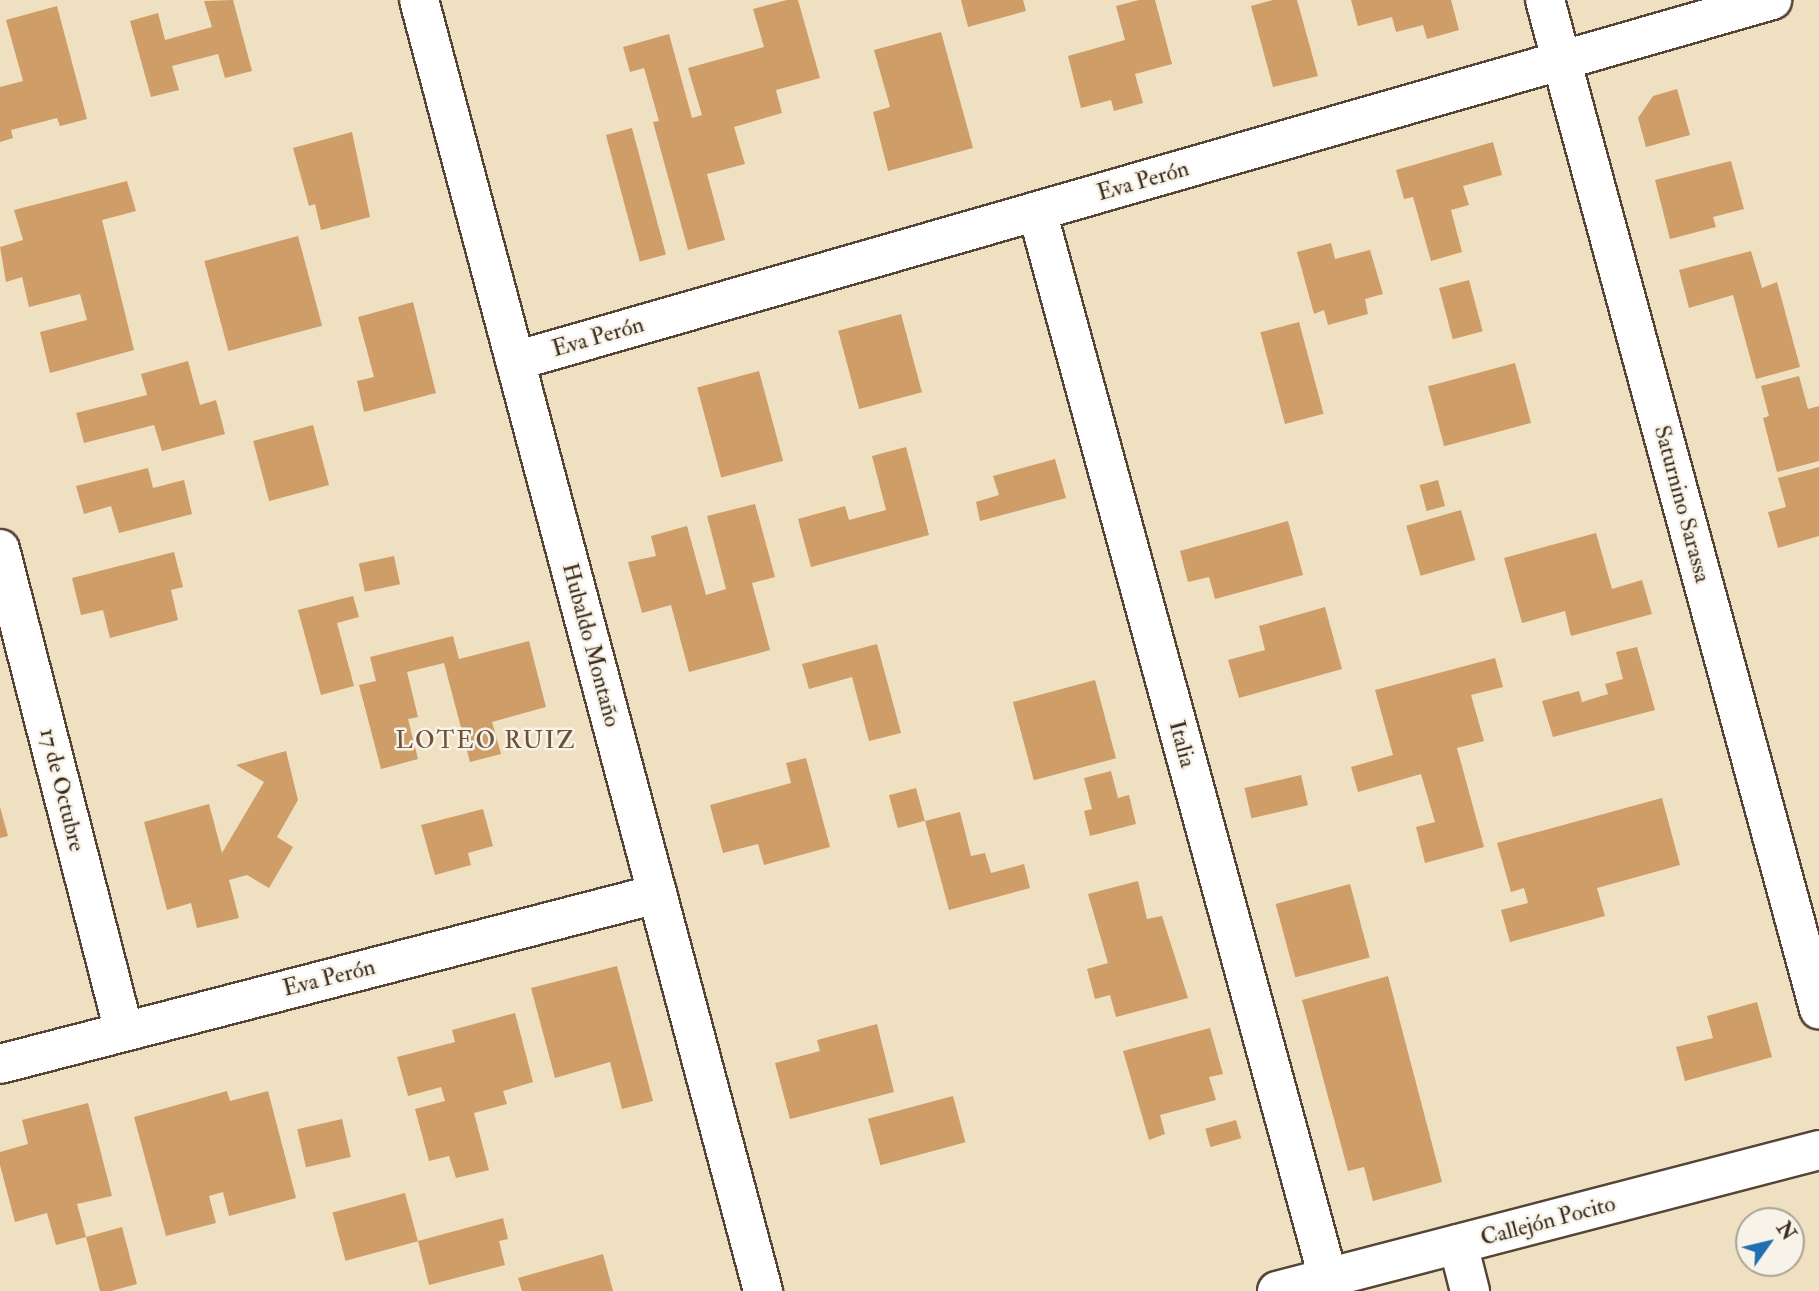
<!DOCTYPE html>
<html>
<head>
<meta charset="utf-8">
<style>
	body { margin:0 }
	#map { position:relative; width:1819px; height:1291px; overflow:hidden; background:#f0e0c2; font-family:"IM FELL Double Pica",serif }
	div>[style] { position:absolute }
	.building>* { inset:0; background:#ce9d68; transform-origin:0 0 }
	.roads { filter:drop-shadow(2px 0 #564537) drop-shadow(-2px 0 #564537) drop-shadow(0 2px #564537) drop-shadow(0 -2px #564537) }
	.street>* { height:38px; margin:-19px; padding:0 19px; transform-origin:19px; border-radius:19px; background:#fff }
	span { translate:-50% -50%; white-space:nowrap; text-align:center; line-height:1.15; -webkit-text-stroke:5px #f7f3e8; paint-order:stroke }
	.street-label { font-size:23px; color:#3b2a1e }
	.neighbourhood-label { font-size:24px; color:#6e5238; letter-spacing:2px }
	.north { position:absolute; left:1735px; top:1207px; width:70px; height:70px; box-sizing:border-box; background:#f7f3e8; border:2px solid #aca397; border-radius:50%; rotate:56deg; font-size:19px; font-weight:700; line-height:28px; text-align:center; color:#3b2a1e }
	.north::after { content:''; display:block; margin:auto; width:24px; height:32px; background:#1f6fb2; clip-path:polygon(50% 0,100% 100%,50% 72%,0 100%) }
</style>
</head>
<body>
<div id="map">
	<div class="building">
		<div style="clip-path:polygon(233px 0,252px 71px,225px 78px,218px 54px,172px 66px,179px 90px,151px 97px,130px 21px,158px 13px,165px 40px,212px 27px,204px 1px)"></div>
		<div style="clip-path:polygon(787px 0,798px 0,820px 78px,776px 90px,782px 113px,734px 127px,745px 164px,707px 174px,725px 240px,688px 250px,653px 122px,659px 121px,644px 68px,630px 72px,623px 47px,669px 34px,692px 118px,702px 115px,688px 68px,764px 47px,753px 9px)"></div>
		<div style="clip-path:polygon(961px 0,1023px 0,1026px 11px,968px 27px)"></div>
		<div style="clip-path:polygon(1139px 0,1155px 0,1172px 64px,1135px 74px,1143px 103px,1114px 111px,1111px 100px,1081px 108px,1068px 56px,1125px 40px,1116px 6px)"></div>
		<div style="clip-path:polygon(1273px 0,1297px 0,1318px 76px,1273px 87px,1251px 6px)"></div>
		<div style="clip-path:polygon(1351px 0,1451px 0,1459px 30px,1427px 39px,1423px 25px,1396px 32px,1392px 17px,1358px 26px)"></div>
		<div style="clip-path:polygon(57px 6px,87px 119px,60px 126px,57px 118px,11px 130px,13px 138px,0 142px,0 87px,23px 81px,6px 20px)"></div>
		<div style="clip-path:polygon(941px 32px,973px 148px,888px 171px,873px 112px,890px 107px,874px 50px)"></div>
		<div style="clip-path:polygon(1677px 89px,1690px 135px,1646px 147px,1638px 118px,1653px 96px)"></div>
		<div style="left:632px;top:128px;width:131px;height:27px;rotate:75deg"></div>
		<div style="clip-path:polygon(352px 132px,370px 217px,321px 230px,315px 204px,309px 206px,293px 148px)"></div>
		<div style="clip-path:polygon(1493px 142px,1502px 175px,1463px 186px,1469px 205px,1451px 210px,1462px 252px,1431px 261px,1413px 197px,1404px 199px,1396px 170px)"></div>
		<div style="clip-path:polygon(1731px 161px,1744px 209px,1713px 217px,1716px 227px,1670px 239px,1655px 180px)"></div>
		<div style="clip-path:polygon(127px 181px,136px 211px,102px 220px,134px 350px,50px 373px,40px 332px,87px 320px,80px 294px,29px 307px,22px 277px,6px 282px,0 247px,23px 240px,14px 210px)"></div>
		<div style="left:298px;top:236px;width:93px;height:97px;rotate:75deg"></div>
		<div style="clip-path:polygon(1331px 243px,1335px 259px,1370px 250px,1383px 294px,1365px 299px,1368px 314px,1328px 325px,1324px 310px,1314px 314px,1297px 252px)"></div>
		<div style="clip-path:polygon(1751px 251px,1762px 288px,1777px 282px,1800px 367px,1756px 379px,1733px 295px,1689px 308px,1679px 270px)"></div>
		<div style="left:1469px;top:280px;width:53px;height:31px;rotate:75deg"></div>
		<div style="clip-path:polygon(413px 302px,436px 393px,364px 412px,357px 381px,374px 377px,358px 317px)"></div>
		<div style="left:901px;top:314px;width:81px;height:65px;rotate:75deg"></div>
		<div style="left:1299px;top:322px;width:95px;height:40px;rotate:75deg"></div>
		<div style="clip-path:polygon(188px 361px,200px 405px,216px 400px,225px 434px,162px 451px,154px 425px,84px 443px,76px 413px,147px 395px,141px 374px)"></div>
		<div style="left:1515px;top:363px;width:62px;height:90px;rotate:75deg"></div>
		<div style="left:759px;top:371px;width:93px;height:64px;rotate:75deg"></div>
		<div style="clip-path:polygon(1799px 376px,1808px 409px,1819px 406px,1819px 461px,1777px 472px,1763px 418px,1769px 416px,1761px 386px)"></div>
		<div style="left:313px;top:425px;width:62px;height:62px;rotate:75deg"></div>
		<div style="clip-path:polygon(906px 447px,929px 535px,811px 567px,798px 519px,845px 506px,849px 520px,886px 510px,872px 456px)"></div>
		<div style="clip-path:polygon(1055px 459px,1066px 498px,980px 521px,976px 502px,999px 495px,993px 476px)"></div>
		<div style="clip-path:polygon(1819px 467px,1819px 536px,1778px 548px,1768px 512px,1786px 507px,1778px 478px)"></div>
		<div style="clip-path:polygon(148px 468px,153px 488px,184px 480px,192px 514px,119px 533px,111px 506px,84px 514px,76px 486px)"></div>
		<div style="left:1438px;top:480px;width:27px;height:19px;rotate:75deg"></div>
		<div style="clip-path:polygon(755px 504px,775px 577px,752px 583px,770px 650px,689px 672px,671px 605px,642px 613px,628px 562px,656px 556px,651px 536px,687px 526px,706px 595px,726px 589px,707px 516px)"></div>
		<div style="left:1461px;top:510px;width:52px;height:57px;rotate:74deg"></div>
		<div style="clip-path:polygon(1288px 521px,1303px 575px,1215px 599px,1209px 577px,1188px 582px,1180px 551px)"></div>
		<div style="clip-path:polygon(1596px 533px,1612px 589px,1642px 580px,1652px 614px,1571px 636px,1565px 611px,1522px 623px,1504px 558px)"></div>
		<div style="clip-path:polygon(174px 552px,183px 587px,171px 590px,178px 620px,110px 638px,103px 610px,81px 615px,72px 578px)"></div>
		<div style="left:394px;top:556px;width:29px;height:36px;rotate:78deg"></div>
		<div style="clip-path:polygon(353px 596px,359px 617px,337px 623px,354px 686px,321px 695px,298px 610px)"></div>
		<div style="clip-path:polygon(1325px 607px,1342px 669px,1239px 698px,1228px 660px,1265px 650px,1259px 626px)"></div>
		<div style="clip-path:polygon(453px 636px,459px 659px,529px 641px,546px 707px,492px 722px,501px 754px,470px 762px,444px 663px,407px 672px,418px 717px,408px 719px,418px 759px,381px 769px,359px 685px,376px 681px,370px 657px)"></div>
		<div style="clip-path:polygon(877px 644px,901px 733px,869px 741px,852px 677px,809px 689px,802px 664px)"></div>
		<div style="clip-path:polygon(1637px 647px,1655px 710px,1553px 737px,1542px 701px,1579px 691px,1582px 702px,1608px 694px,1605px 684px,1623px 679px,1616px 652px)"></div>
		<div style="clip-path:polygon(1495px 658px,1503px 687px,1471px 695px,1484px 741px,1457px 748px,1484px 847px,1425px 863px,1416px 827px,1435px 822px,1421px 774px,1358px 792px,1351px 767px,1393px 755px,1375px 690px)"></div>
		<div style="left:1095px;top:680px;width:81px;height:85px;rotate:75deg"></div>
		<div style="clip-path:polygon(286px 751px,298px 800px,277px 837px,293px 847px,269px 888px,247px 875px,229px 880px,239px 918px,197px 928px,191px 903px,167px 910px,144px 822px,209px 804px,222px 853px,264px 782px,236px 765px)"></div>
		<div style="clip-path:polygon(806px 758px,830px 847px,764px 865px,758px 844px,723px 853px,710px 805px,791px 783px,786px 763px)"></div>
		<div style="clip-path:polygon(1111px 771px,1118px 798px,1129px 795px,1136px 824px,1090px 836px,1084px 811px,1092px 809px,1084px 778px)"></div>
		<div style="left:1301px;top:775px;width:31px;height:58px;rotate:77deg"></div>
		<div style="left:916px;top:788px;width:34px;height:28px;rotate:75deg"></div>
		<div style="clip-path:polygon(1662px 798px,1680px 865px,1597px 888px,1605px 916px,1510px 942px,1501px 910px,1528px 903px,1524px 888px,1511px 892px,1497px 843px)"></div>
		<div style="clip-path:polygon(0 807px,8px 836px,0 838px)"></div>
		<div style="clip-path:polygon(483px 809px,493px 846px,468px 853px,471px 865px,435px 875px,421px 825px)"></div>
		<div style="clip-path:polygon(960px 812px,971px 856px,985px 853px,991px 873px,1024px 864px,1030px 888px,949px 910px,925px 821px)"></div>
		<div style="clip-path:polygon(1138px 881px,1147px 919px,1162px 916px,1188px 998px,1116px 1017px,1110px 995px,1095px 999px,1087px 969px,1108px 963px,1088px 894px)"></div>
		<div style="left:1350px;top:884px;width:76px;height:77px;rotate:75deg"></div>
		<div style="clip-path:polygon(617px 966px,653px 1101px,622px 1109px,610px 1062px,555px 1078px,531px 988px)"></div>
		<div style="clip-path:polygon(1388px 976px,1442px 1182px,1373px 1201px,1364px 1167px,1348px 1171px,1302px 1000px)"></div>
		<div style="clip-path:polygon(1757px 1002px,1772px 1057px,1685px 1081px,1676px 1047px,1713px 1038px,1707px 1016px)"></div>
		<div style="clip-path:polygon(515px 1013px,533px 1082px,503px 1091px,507px 1104px,474px 1113px,489px 1170px,456px 1178px,449px 1156px,429px 1161px,415px 1109px,445px 1101px,441px 1087px,408px 1096px,397px 1057px,455px 1042px,452px 1030px)"></div>
		<div style="clip-path:polygon(877px 1024px,894px 1092px,790px 1119px,775px 1063px,820px 1051px,817px 1040px)"></div>
		<div style="clip-path:polygon(1210px 1028px,1223px 1074px,1209px 1077px,1216px 1100px,1160px 1115px,1165px 1134px,1149px 1140px,1123px 1051px)"></div>
		<div style="clip-path:polygon(227px 1091px,230px 1101px,268px 1091px,296px 1198px,229px 1216px,223px 1192px,209px 1196px,216px 1223px,166px 1236px,134px 1117px)"></div>
		<div style="left:953px;top:1096px;width:48px;height:88px;rotate:75deg"></div>
		<div style="clip-path:polygon(88px 1103px,112px 1196px,77px 1204px,86px 1237px,122px 1227px,137px 1284px,111px 1291px,100px 1291px,86px 1237px,56px 1245px,47px 1213px,15px 1222px,0 1165px,0 1152px,28px 1144px,22px 1120px)"></div>
		<div style="left:342px;top:1119px;width:39px;height:46px;rotate:77deg"></div>
		<div style="left:1236px;top:1120px;width:19px;height:32px;rotate:74deg"></div>
		<div style="left:405px;top:1193px;width:50px;height:75px;rotate:75deg"></div>
		<div style="clip-path:polygon(503px 1218px,508px 1239px,499px 1241px,505px 1265px,429px 1285px,418px 1241px)"></div>
		<div style="clip-path:polygon(603px 1254px,613px 1291px,522px 1291px,518px 1278px)"></div>
	</div>
	<div class="roads">
		<div class="street">
			<div style="left:419px;top:0;width:1336px;rotate:75.08deg"></div>
			<div style="left:1545px;top:0;width:1046px;rotate:74.81deg"></div>
			<div style="left:1037px;top:211px;width:1106px;rotate:74.74deg"></div>
			<div style="left:515px;top:361px;width:1308px;rotate:-16.02deg"></div>
			<div style="left:0;top:549px;width:498px;rotate:75.6deg"></div>
			<div style="left:0;top:1064px;width:679px;rotate:-14.51deg"></div>
			<div style="left:1458px;top:1244px;width:49px;rotate:75.7deg"></div>
			<div style="left:1277px;top:1291px;width:560px;rotate:-14.58deg"></div>
		</div>
	</div>
	<div class="street-label">
		<span style="left:1143px;top:181px;rotate:-16deg">Eva Perón</span>
		<span style="left:598px;top:337px;rotate:-16deg">Eva Perón</span>
		<span style="left:1682px;top:504px;rotate:75deg">Saturnino Sarassa</span>
		<span style="left:591px;top:645px;rotate:75deg">Hubaldo Montaño</span>
		<span style="left:1182px;top:744px;rotate:75deg">Italia</span>
		<span style="left:62px;top:790px;rotate:76deg">17 de Octubre</span>
		<span style="left:329px;top:978px;rotate:-14deg">Eva Perón</span>
		<span style="left:1548px;top:1221px;rotate:-15deg">Callejón Pocito</span>
	</div>
	<div class="neighbourhood-label">
		<span style="left:486px;top:741px">LOTEO RUIZ</span>
	</div>
	<div class="north">N</div>
</div>
</body>
</html>
